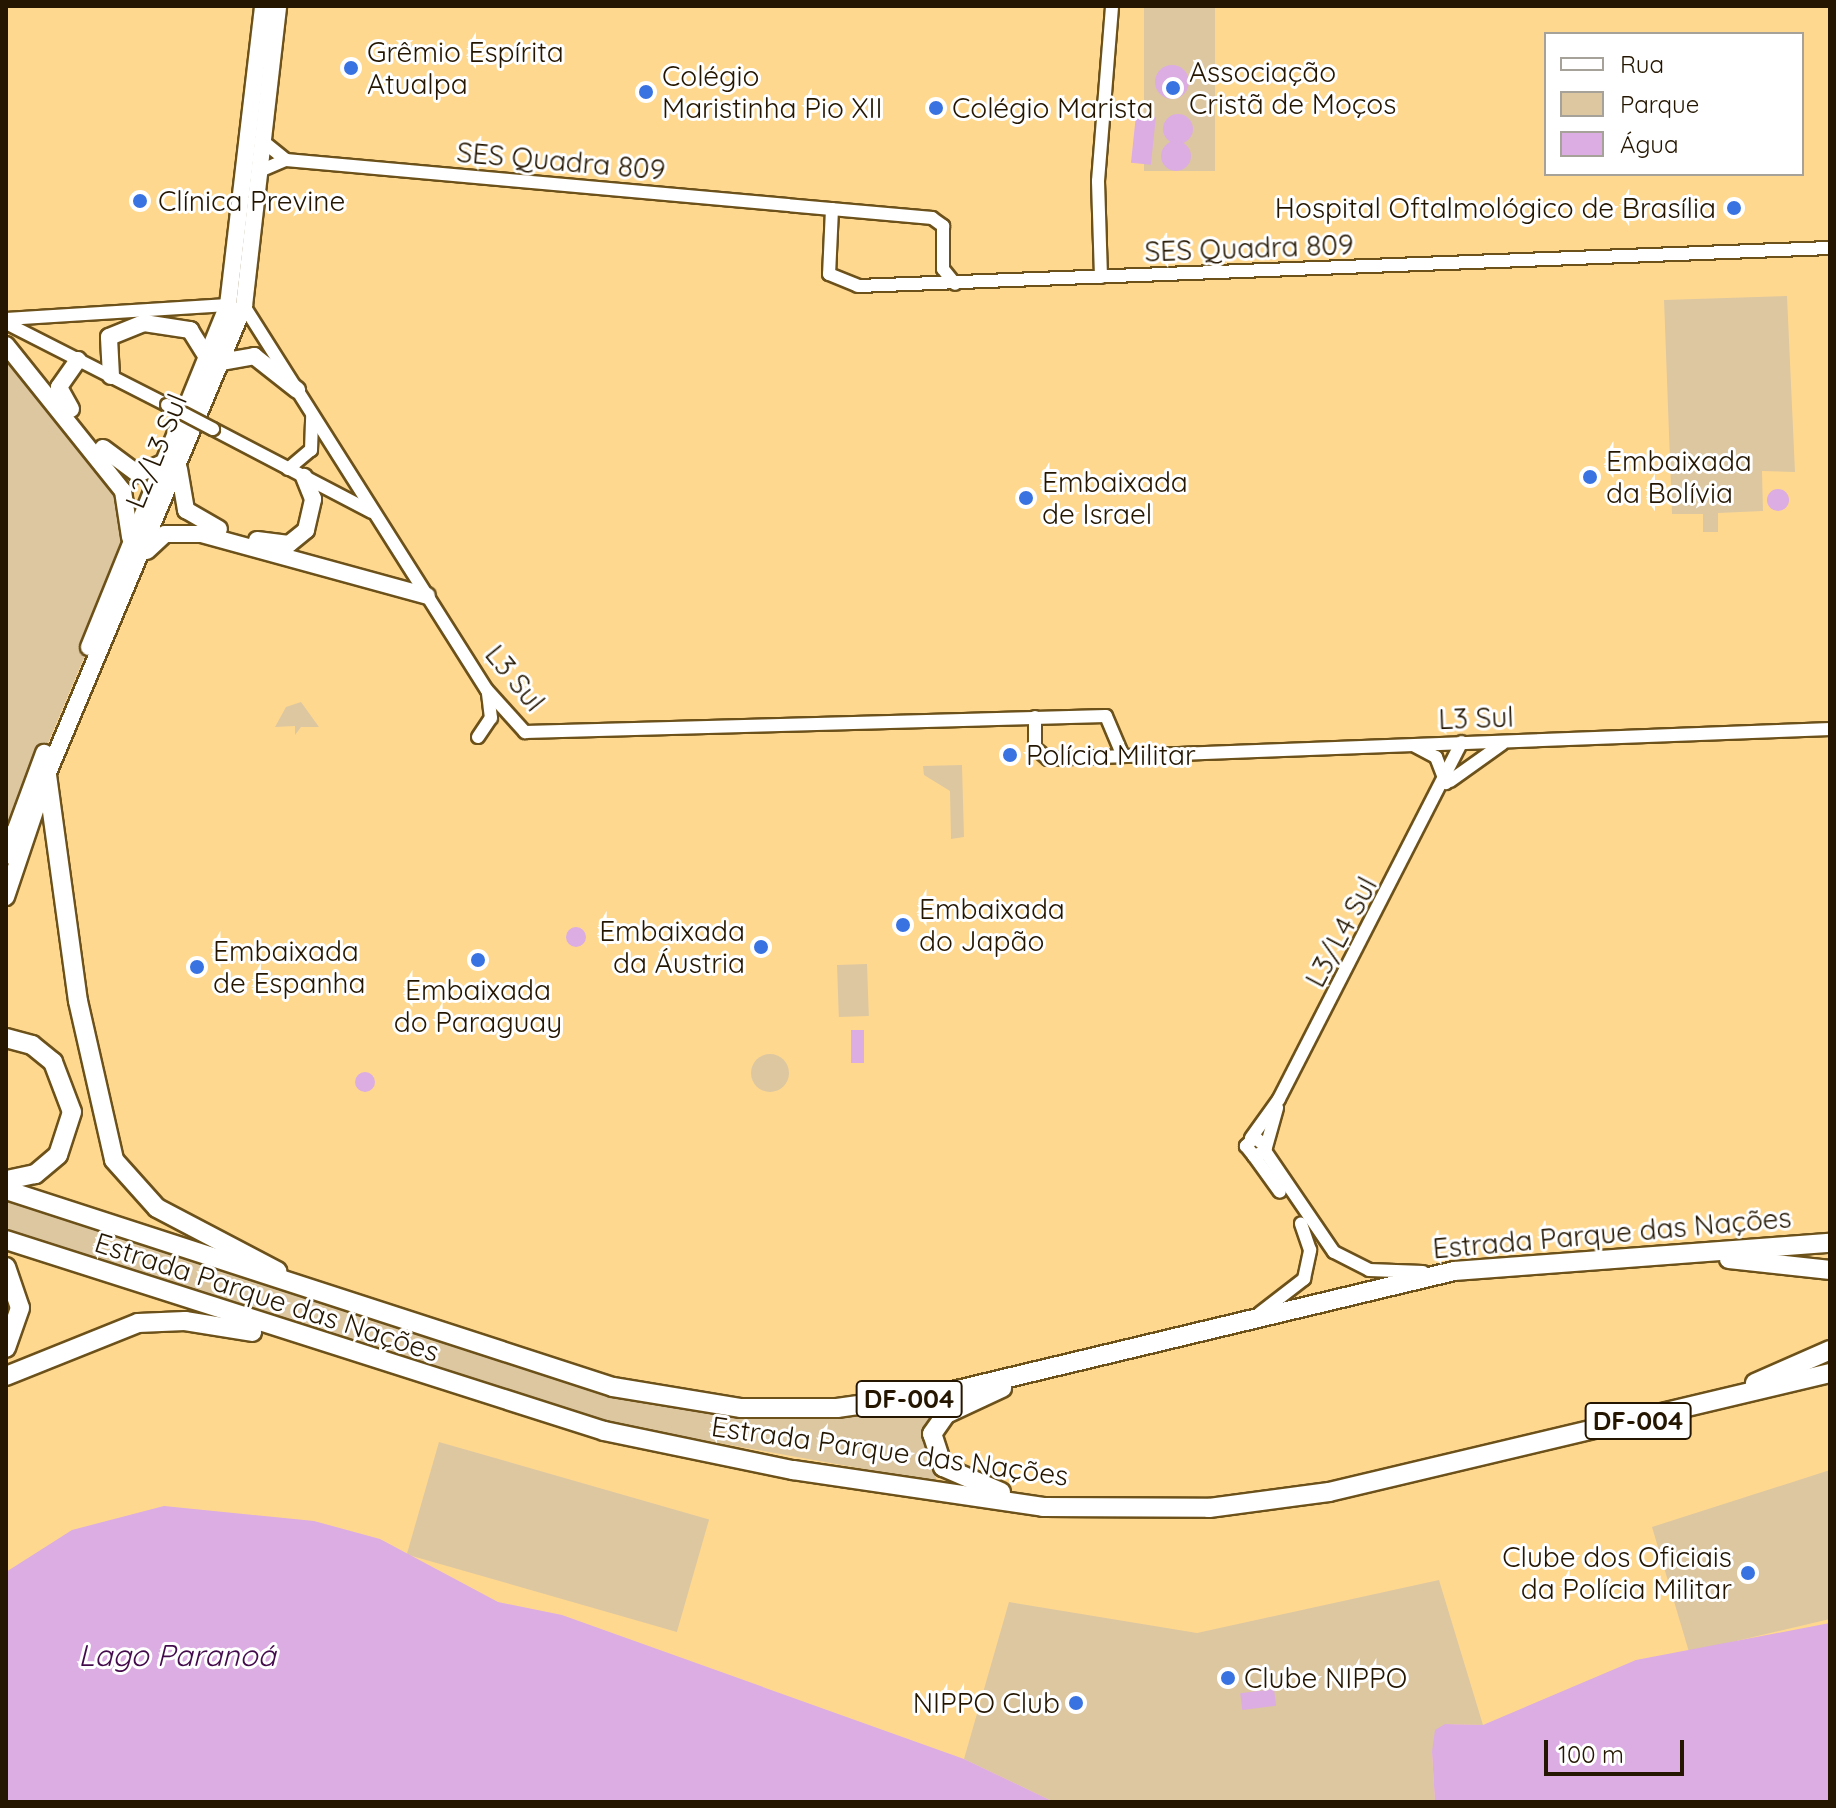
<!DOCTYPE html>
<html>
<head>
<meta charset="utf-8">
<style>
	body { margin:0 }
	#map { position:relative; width:1836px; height:1808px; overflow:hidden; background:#ffd890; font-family:Quicksand,sans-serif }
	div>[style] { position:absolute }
	.green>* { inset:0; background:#ddc7a1; transform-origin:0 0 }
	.round { border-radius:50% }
	.water>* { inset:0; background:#dbade2; transform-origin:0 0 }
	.roads { filter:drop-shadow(2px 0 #6c511a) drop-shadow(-2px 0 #6c511a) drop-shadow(0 2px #6c511a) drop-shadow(0 -2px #6c511a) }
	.minor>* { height:12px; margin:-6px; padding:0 6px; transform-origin:6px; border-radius:6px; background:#fff }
	.major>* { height:16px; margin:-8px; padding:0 8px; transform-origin:8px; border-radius:8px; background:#fff }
	.highway>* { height:18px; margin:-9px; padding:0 9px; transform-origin:9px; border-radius:9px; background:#fff }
	.bridges { filter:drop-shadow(2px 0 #6c511a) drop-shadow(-2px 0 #6c511a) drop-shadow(0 2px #6c511a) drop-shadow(0 -2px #6c511a) }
	.minor-bridge>* { height:12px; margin:-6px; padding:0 6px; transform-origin:6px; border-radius:6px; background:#fff }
	.dots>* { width:22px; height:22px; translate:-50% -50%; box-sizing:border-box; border:4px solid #fff; border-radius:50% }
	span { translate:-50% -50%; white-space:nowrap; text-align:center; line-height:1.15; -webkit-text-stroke:6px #fff; paint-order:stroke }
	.shield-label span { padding:2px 6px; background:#fff; border:2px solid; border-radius:6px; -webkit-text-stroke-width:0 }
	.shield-label { font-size:26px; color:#241600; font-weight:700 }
	.poi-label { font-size:28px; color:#241600 }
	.left { translate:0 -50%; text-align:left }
	.right { translate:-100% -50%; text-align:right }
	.street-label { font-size:28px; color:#241600 }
	.water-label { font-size:30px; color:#440b4c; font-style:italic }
	.frame { position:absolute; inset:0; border:8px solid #241600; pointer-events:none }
	.legend { position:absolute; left:1544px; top:32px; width:260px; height:144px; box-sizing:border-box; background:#fff; border:2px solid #a7a299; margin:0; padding:10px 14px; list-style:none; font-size:24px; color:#241600 }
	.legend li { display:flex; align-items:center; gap:16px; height:40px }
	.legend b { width:40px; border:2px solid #a7a299 }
	.scale { position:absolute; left:1544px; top:1740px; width:140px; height:36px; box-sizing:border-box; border:4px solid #241600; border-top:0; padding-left:10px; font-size:24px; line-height:28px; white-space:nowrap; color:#241600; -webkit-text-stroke:6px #fff; paint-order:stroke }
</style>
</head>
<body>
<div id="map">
	<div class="green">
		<div style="left:1144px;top:6px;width:71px;height:165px"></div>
		<div style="clip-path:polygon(1787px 296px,1795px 472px,1762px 471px,1763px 511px,1718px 513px,1718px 532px,1703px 532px,1703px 514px,1672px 514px,1664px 300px)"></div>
		<div style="clip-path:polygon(6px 352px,122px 491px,128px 553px,6px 843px)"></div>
		<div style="clip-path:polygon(301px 702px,319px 727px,301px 727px,295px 735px,295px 726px,275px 727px,286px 707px)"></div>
		<div style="clip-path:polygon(962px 765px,964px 837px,951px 839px,950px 791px,924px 775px,923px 766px)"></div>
		<div style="left:867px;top:964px;width:52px;height:30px;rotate:88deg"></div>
		<div class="round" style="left:751px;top:1054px;width:38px;height:38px"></div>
		<div style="clip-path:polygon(6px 1200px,651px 1405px,741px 1416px,857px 1415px,973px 1397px,926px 1438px,937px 1482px,607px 1423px,6px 1235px)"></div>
		<div style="left:439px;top:1442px;width:281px;height:117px;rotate:16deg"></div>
		<div style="clip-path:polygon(1830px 1470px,1830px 1619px,1689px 1652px,1652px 1527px)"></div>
		<div style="clip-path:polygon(1439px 1580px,1483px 1725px,1445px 1724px,1432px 1752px,1435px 1802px,1054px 1802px,964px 1759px,1009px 1602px,1197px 1633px)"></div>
	</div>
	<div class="water">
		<div class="round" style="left:1155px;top:65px;width:34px;height:34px"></div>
		<div class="round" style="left:1163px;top:114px;width:30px;height:30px"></div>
		<div style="left:1136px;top:115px;width:20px;height:48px;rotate:6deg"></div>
		<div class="round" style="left:1161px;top:141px;width:30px;height:30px"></div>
		<div class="round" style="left:1767px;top:489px;width:22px;height:22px"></div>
		<div class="round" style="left:566px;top:927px;width:20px;height:20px"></div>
		<div style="left:851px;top:1030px;width:13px;height:33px"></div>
		<div class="round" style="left:355px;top:1072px;width:20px;height:20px"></div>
		<div style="clip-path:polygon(164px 1506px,314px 1521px,380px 1539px,498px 1602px,562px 1615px,964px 1759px,1054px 1802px,6px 1802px,6px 1572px,72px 1530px)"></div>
		<div style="clip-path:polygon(1830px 1623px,1830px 1802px,1435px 1802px,1432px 1752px,1435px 1730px,1445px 1724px,1483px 1725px,1636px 1660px)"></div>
		<div style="left:1274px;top:1689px;width:17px;height:34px;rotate:83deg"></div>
	</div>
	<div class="roads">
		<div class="minor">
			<div style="left:265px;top:143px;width:27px;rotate:39deg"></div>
			<div style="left:262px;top:170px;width:26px;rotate:-23deg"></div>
			<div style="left:286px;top:160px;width:649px;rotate:5.13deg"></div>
			<div style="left:932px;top:218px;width:14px;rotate:36deg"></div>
			<div style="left:943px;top:226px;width:43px;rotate:90deg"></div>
			<div style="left:943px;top:269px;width:19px;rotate:51deg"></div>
			<div style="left:832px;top:209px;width:65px;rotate:92.6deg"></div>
			<div style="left:829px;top:274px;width:31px;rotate:22deg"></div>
			<div style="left:858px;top:286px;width:973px;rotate:-2.24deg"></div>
			<div style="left:1101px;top:277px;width:96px;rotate:-91.8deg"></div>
			<div style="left:1098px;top:181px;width:176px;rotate:-85.4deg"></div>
			<div style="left:244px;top:306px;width:454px;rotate:57.7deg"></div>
			<div style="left:487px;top:690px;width:57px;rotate:47.9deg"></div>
			<div style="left:525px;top:732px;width:581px;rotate:-1.58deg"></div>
			<div style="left:1106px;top:716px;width:43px;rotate:67deg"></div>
			<div style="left:6px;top:319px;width:222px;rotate:-3.6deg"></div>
			<div style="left:6px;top:323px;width:181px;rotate:27deg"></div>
			<div style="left:213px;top:429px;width:179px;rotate:27.6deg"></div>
			<div style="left:288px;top:469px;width:30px;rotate:-40deg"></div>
			<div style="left:311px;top:450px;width:34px;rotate:-88deg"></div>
			<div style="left:1035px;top:717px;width:31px;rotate:90deg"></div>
			<div style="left:1035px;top:748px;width:17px;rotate:40deg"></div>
			<div style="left:1048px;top:759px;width:783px;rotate:-2.2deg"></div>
			<div style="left:478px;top:737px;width:23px;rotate:-56deg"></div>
			<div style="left:491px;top:718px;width:25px;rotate:-97deg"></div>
			<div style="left:1415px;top:746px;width:24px;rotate:28deg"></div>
			<div style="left:1436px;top:757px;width:28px;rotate:69deg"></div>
			<div style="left:1450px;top:781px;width:64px;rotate:-35.4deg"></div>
			<div style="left:1251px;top:1138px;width:48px;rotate:-54.3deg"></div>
			<div style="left:1279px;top:1099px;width:401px;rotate:-62.9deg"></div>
			<div style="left:1266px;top:1147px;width:15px;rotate:-138deg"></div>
			<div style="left:1255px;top:1137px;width:13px;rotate:135deg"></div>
			<div style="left:1246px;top:1146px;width:13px;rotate:51deg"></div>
			<div style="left:1254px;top:1156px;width:12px;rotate:-24deg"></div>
			<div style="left:1265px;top:1151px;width:45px;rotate:-74.4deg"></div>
			<div style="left:1265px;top:1151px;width:122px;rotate:55.7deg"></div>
			<div style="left:1334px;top:1252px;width:39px;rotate:27deg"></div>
			<div style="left:1369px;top:1270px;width:54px;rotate:2.1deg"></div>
			<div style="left:1254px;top:1156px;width:44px;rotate:54.2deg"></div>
			<div style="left:1260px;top:1313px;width:56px;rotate:-37.7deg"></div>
			<div style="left:1304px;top:1279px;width:30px;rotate:-78deg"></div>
			<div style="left:1310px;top:1250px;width:28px;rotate:-109deg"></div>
		</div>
		<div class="major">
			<div style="left:6px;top:345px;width:187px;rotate:51.3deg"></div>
			<div style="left:123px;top:491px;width:47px;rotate:81.3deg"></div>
			<div style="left:221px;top:362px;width:34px;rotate:-10deg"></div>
			<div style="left:254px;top:356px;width:55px;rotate:38.3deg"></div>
			<div style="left:111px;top:376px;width:39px;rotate:-93deg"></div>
			<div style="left:109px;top:337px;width:38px;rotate:-22deg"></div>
			<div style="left:144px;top:323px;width:47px;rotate:8.7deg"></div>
			<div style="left:190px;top:330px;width:36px;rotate:58deg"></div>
			<div style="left:71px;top:409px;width:25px;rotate:-119deg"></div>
			<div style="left:59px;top:387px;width:33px;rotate:-55deg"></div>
			<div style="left:103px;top:448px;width:44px;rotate:36.6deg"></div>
			<div style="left:138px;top:474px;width:30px;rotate:-24deg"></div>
			<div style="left:179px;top:469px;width:42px;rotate:80.3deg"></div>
			<div style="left:186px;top:510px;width:38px;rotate:30deg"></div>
			<div style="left:257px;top:540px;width:32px;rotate:7deg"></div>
			<div style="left:289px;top:544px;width:22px;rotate:-39deg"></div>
			<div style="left:306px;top:530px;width:32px;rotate:-77deg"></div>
			<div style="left:313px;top:499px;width:24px;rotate:-112deg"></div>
			<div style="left:147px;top:551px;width:25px;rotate:-43deg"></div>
			<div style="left:165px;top:534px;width:36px"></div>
			<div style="left:201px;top:534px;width:234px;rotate:15.3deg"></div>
			<div style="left:89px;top:647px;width:369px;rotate:-67.9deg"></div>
			<div style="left:228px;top:305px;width:301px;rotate:-83.3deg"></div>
			<div style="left:6px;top:856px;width:110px;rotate:-69.7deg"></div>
			<div style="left:6px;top:897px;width:129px;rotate:-71.4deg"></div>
			<div style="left:47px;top:775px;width:509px;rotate:-67.22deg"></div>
			<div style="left:244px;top:306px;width:302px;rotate:-83.5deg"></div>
		</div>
		<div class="highway">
			<div style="left:47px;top:775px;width:228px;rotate:82.2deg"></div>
			<div style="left:78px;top:1001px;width:163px;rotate:77.2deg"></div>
			<div style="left:114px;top:1160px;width:64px;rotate:48.1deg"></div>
			<div style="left:157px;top:1208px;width:136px;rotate:27.7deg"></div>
			<div style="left:6px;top:845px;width:13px;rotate:-58deg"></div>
			<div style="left:6px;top:1038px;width:27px;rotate:15deg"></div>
			<div style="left:32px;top:1045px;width:27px;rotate:39deg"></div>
			<div style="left:53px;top:1062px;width:53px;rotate:69.2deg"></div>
			<div style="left:72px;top:1112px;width:45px;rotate:108deg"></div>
			<div style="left:58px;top:1155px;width:30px;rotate:140deg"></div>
			<div style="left:35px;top:1174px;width:30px;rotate:168deg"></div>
			<div style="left:6px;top:1190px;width:638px;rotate:17.98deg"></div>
			<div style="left:613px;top:1387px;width:130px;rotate:9.3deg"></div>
			<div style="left:741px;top:1408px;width:96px"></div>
			<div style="left:837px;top:1408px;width:113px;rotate:-8.1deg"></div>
			<div style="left:949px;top:1392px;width:519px;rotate:-13.47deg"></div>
			<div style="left:1454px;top:1271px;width:377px;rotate:-4.3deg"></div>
			<div style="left:6px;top:1240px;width:628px;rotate:17.71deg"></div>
			<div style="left:604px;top:1431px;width:193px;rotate:11.7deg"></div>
			<div style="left:793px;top:1470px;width:253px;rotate:8.4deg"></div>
			<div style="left:1043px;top:1507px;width:166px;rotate:0.3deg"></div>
			<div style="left:1209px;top:1508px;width:121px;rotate:-7.6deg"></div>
			<div style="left:1329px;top:1492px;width:515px;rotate:-13.36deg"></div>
			<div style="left:1729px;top:1259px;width:102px;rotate:6.2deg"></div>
			<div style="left:6px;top:1267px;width:43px;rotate:71.1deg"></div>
			<div style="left:20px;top:1308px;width:42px;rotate:109.3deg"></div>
			<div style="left:6px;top:1376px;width:142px;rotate:-21.9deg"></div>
			<div style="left:138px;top:1323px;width:47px;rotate:-2.4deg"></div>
			<div style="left:185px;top:1321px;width:68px;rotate:9.3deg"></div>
			<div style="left:1755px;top:1383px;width:82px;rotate:-23.7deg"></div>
			<div style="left:1001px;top:1492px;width:63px;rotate:-156.7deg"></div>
			<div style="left:943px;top:1467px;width:35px;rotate:-108deg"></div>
			<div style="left:932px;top:1434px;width:24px;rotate:-55deg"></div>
			<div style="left:946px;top:1414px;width:62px;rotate:-24.9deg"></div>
		</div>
	</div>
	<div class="bridges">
		<div class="minor-bridge">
			<div style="left:167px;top:405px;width:52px;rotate:27.6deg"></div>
		</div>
	</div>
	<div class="dots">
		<div style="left:351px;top:68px;background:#3973e2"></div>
		<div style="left:1173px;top:88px;background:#3973e2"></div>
		<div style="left:646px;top:92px;background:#3973e2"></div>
		<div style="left:936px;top:108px;background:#3973e2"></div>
		<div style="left:140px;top:201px;background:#3973e2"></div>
		<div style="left:1734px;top:208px;background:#3973e2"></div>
		<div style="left:1590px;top:477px;background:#3973e2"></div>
		<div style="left:1026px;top:498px;background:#3973e2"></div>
		<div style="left:1010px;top:755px;background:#3973e2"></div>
		<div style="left:903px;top:925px;background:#3973e2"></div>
		<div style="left:761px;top:947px;background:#3973e2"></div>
		<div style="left:478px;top:960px;background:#3973e2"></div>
		<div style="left:197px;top:967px;background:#3973e2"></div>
		<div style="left:1748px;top:1573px;background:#3973e2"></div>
		<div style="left:1228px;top:1678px;background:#3973e2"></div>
		<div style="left:1076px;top:1703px;background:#3973e2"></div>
	</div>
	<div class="shield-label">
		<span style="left:909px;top:1399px">DF-004</span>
		<span style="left:1638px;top:1421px">DF-004</span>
	</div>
	<div class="poi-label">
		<span class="left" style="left:367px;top:68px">Grêmio Espírita<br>Atualpa</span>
		<span class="left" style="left:1189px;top:88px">Associação<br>Cristã de Moços</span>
		<span class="left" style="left:662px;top:92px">Colégio<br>Maristinha Pio XII</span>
		<span class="left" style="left:952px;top:108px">Colégio Marista</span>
		<span class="left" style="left:158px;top:201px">Clínica Previne</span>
		<span class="right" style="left:1716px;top:208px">Hospital Oftalmológico de Brasília</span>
		<span class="left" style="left:1606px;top:477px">Embaixada<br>da Bolívia</span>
		<span class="left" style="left:1042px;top:498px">Embaixada<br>de Israel</span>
		<span class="left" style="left:1026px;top:755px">Polícia Militar</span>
		<span class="left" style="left:919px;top:925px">Embaixada<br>do Japão</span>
		<span class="right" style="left:745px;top:947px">Embaixada<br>da Áustria</span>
		<span class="left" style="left:213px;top:967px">Embaixada<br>de Espanha</span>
		<span style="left:478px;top:1006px">Embaixada<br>do Paraguay</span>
		<span class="right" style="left:1732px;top:1573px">Clube dos Oficiais<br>da Polícia Militar</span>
		<span class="left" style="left:1244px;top:1678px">Clube NIPPO</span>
		<span class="right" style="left:1060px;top:1703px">NIPPO Club</span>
	</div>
	<div class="street-label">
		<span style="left:561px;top:161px;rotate:5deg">SES Quadra 809</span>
		<span style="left:1249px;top:248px;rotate:-2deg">SES Quadra 809</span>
		<span style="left:156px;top:451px;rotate:-68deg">L2/L3 Sul</span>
		<span style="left:515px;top:678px;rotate:51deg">L3 Sul</span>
		<span style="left:1476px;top:718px;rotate:-2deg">L3 Sul</span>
		<span style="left:1341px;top:932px;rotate:-62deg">L3/L4 Sul</span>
		<span style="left:1612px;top:1233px;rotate:-5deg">Estrada Parque das Nações</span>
		<span style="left:267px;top:1297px;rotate:18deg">Estrada Parque das Nações</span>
		<span style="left:890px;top:1451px;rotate:8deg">Estrada Parque das Nações</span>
	</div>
	<div class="water-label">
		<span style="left:177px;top:1655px">Lago Paranoá</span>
	</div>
	<div class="frame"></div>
	<ul class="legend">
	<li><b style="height:10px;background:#fff"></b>Rua</li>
	<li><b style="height:22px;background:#ddc7a1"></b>Parque</li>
	<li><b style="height:22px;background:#dbade2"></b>Água</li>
	</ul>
	<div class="scale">100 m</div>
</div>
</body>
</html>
